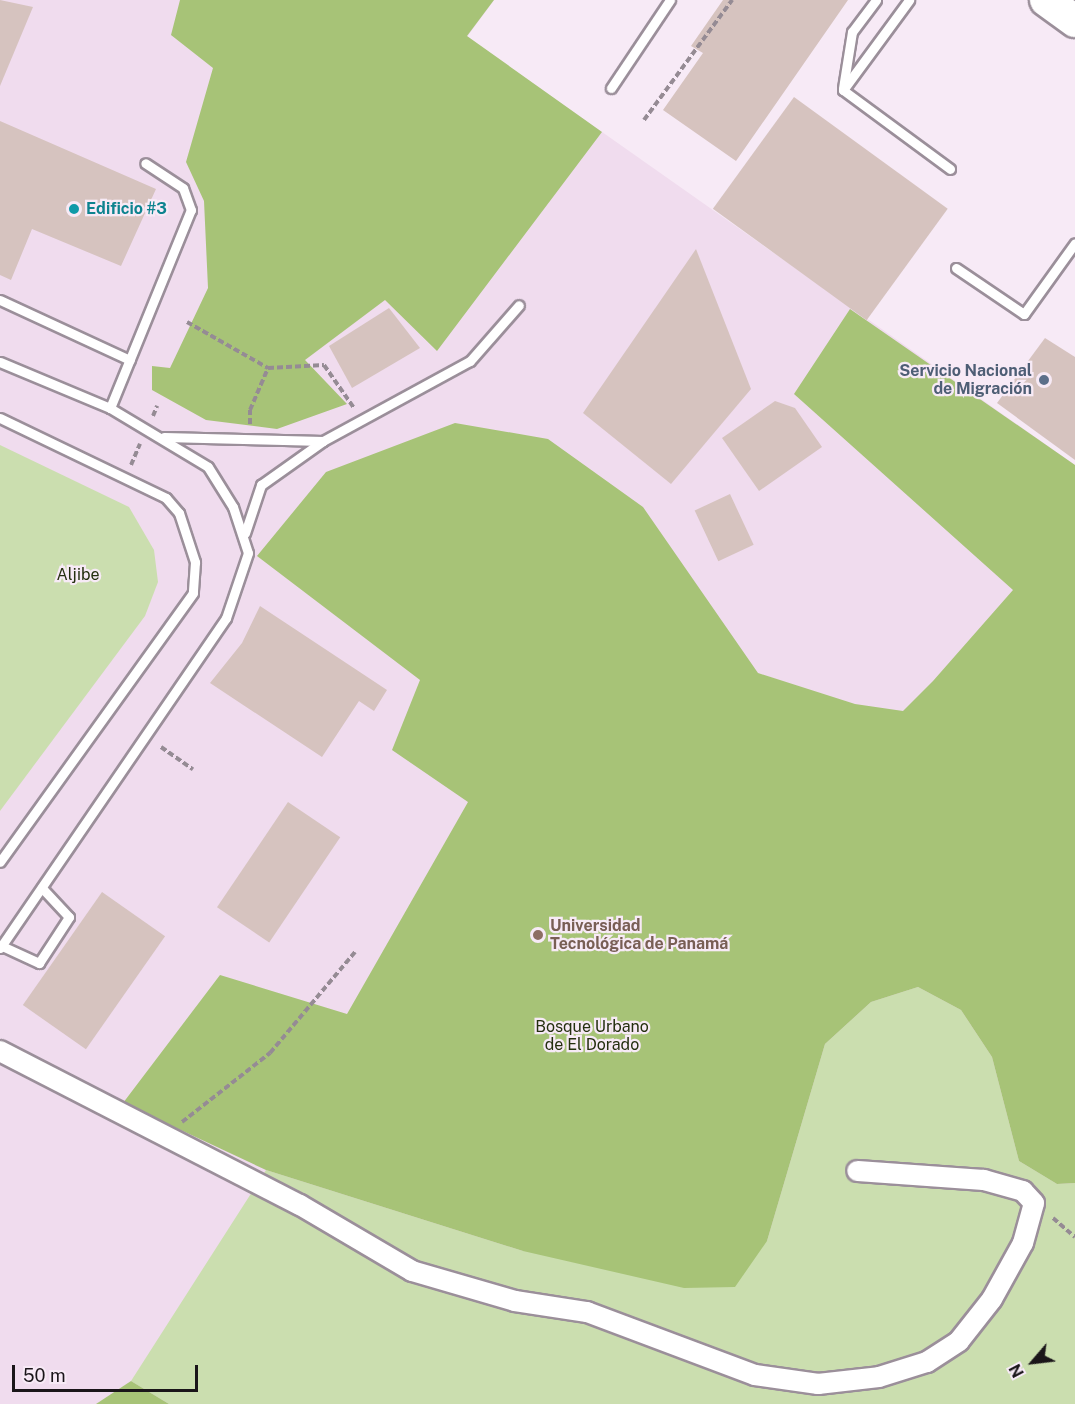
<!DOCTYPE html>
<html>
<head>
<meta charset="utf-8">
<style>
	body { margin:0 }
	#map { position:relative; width:1075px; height:1404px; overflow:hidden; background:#f7eaf6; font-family:"Public Sans",sans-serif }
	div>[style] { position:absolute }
	.built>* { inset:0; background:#f0dcee }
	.green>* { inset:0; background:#cbdeaf }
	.forest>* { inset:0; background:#a7c377 }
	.building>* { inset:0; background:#d6c3bf; transform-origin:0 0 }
	.path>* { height:4px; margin-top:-2px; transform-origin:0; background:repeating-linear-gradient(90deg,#958b94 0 6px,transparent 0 9px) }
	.roads { filter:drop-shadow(2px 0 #9b8f9a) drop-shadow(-2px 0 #9b8f9a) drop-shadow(0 2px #9b8f9a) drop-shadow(0 -2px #9b8f9a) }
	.lane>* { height:9px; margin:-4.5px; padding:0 4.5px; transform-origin:4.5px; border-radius:4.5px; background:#fff }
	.street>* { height:20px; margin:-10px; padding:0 10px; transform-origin:10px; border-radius:10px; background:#fff }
	.primary>* { height:32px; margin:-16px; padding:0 16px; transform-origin:16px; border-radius:16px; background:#fff }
	.dots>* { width:16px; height:16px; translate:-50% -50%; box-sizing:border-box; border:3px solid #f7eaf6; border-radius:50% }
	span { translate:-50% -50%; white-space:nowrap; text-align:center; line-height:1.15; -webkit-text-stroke:4.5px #f7eaf6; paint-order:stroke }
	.culture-label { font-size:16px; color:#0d838f; font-weight:700 }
	.left { translate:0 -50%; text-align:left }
	.service-label { font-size:16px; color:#4e5e75; font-weight:700 }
	.right { translate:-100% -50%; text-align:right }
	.park-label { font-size:16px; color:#242f0f }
	.education-label { font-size:16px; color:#785e54; font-weight:700 }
	.north { position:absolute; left:1003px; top:1332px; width:60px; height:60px; -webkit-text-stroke:4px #f7eaf6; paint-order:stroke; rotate:242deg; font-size:16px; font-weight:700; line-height:24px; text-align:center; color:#1a1519 }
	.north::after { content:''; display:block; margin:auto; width:21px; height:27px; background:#1a1519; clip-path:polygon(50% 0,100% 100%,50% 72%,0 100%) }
	.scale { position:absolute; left:12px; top:1365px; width:186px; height:27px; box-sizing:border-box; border:3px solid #1a1519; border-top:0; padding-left:8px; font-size:18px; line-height:21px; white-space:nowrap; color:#1a1519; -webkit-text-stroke:4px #f7eaf6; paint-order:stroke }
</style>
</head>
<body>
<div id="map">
	<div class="built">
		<div style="clip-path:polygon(0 0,494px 0,467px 37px,1075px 465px,1075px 1404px,0 1404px)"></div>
	</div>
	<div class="green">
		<div style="clip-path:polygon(0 445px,129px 507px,154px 550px,158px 582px,145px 616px,0 811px)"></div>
		<div style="clip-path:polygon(918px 987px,961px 1010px,992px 1057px,1019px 1161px,1057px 1184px,1075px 1183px,1075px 1404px,169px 1404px,131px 1381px,266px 1170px,523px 1251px,767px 1241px,825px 1044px,871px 1002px)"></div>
	</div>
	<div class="forest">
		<div style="clip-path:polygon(180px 0,494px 0,467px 36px,602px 132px,437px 351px,385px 300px,305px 360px,347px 404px,277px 429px,206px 420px,152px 390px,152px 366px,170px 368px,208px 288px,204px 201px,186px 162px,213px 68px,171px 35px)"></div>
		<div style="clip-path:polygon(850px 309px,1075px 465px,1075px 1183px,1057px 1184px,1019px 1161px,992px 1057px,961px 1010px,918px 987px,871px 1002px,825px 1044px,767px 1241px,735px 1287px,684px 1288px,523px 1251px,266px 1170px,123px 1103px,220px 975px,347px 1014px,468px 802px,392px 750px,420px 680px,257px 556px,326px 472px,455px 423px,548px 439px,643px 507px,758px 673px,855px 704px,903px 711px,933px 681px,1013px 590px,794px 394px)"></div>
		<div style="clip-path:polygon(131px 1381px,169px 1404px,96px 1404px)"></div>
	</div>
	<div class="building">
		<div style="clip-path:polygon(0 0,33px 7px,0 86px)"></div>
		<div style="clip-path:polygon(723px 0,848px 0,736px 161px,663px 110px,703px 53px,691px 46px)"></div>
		<div style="left:794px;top:97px;width:190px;height:138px;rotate:36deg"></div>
		<div style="clip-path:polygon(0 121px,156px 189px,121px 266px,32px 229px,11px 280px,0 275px)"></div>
		<div style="clip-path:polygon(696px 249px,751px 389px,671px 484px,583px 413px)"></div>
		<div style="clip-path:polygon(389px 308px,420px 348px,352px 388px,329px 346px)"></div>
		<div style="clip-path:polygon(1045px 338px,1075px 357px,1075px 460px,997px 403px)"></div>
		<div style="clip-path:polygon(775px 401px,795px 408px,822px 447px,759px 491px,722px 438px)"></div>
		<div style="left:730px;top:494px;width:56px;height:39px;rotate:65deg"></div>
		<div style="clip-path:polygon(260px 606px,387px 690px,374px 711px,359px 701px,322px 757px,210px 683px,242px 643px)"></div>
		<div style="left:288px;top:802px;width:63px;height:127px;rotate:34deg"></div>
		<div style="left:102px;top:892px;width:77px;height:138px;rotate:35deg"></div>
	</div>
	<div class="path">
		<div style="left:644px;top:120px;width:149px;rotate:-53.7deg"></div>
		<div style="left:187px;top:322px;width:93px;rotate:29.6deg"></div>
		<div style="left:268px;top:368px;width:56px;rotate:-3.1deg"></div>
		<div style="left:324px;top:365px;width:52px;rotate:55.1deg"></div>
		<div style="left:153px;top:416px;width:11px;rotate:-68deg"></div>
		<div style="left:250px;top:424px;width:14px;rotate:-90deg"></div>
		<div style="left:250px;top:410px;width:46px;rotate:-66.8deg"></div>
		<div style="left:131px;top:465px;width:23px;rotate:-67deg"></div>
		<div style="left:161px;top:747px;width:39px;rotate:35deg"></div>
		<div style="left:182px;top:1122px;width:112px;rotate:-38.1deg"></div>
		<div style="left:270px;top:1053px;width:132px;rotate:-49.9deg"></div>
		<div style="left:1053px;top:1218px;width:29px;rotate:41deg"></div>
	</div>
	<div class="roads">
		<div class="lane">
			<div style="left:611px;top:88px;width:106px;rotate:-56.2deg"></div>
			<div style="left:843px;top:88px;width:57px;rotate:-80.9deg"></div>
			<div style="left:852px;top:32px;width:40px;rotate:-53deg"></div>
			<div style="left:843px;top:90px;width:133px;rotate:36.4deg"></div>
			<div style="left:843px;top:90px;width:112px;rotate:-53.7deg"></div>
			<div style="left:956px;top:268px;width:82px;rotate:34.1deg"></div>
			<div style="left:1024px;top:314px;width:87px;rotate:-54.3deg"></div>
			<div style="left:0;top:300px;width:143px;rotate:24.8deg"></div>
			<div style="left:0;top:362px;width:119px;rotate:22.7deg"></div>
			<div style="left:110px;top:408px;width:114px;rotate:31deg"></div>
			<div style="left:208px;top:467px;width:47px;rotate:58deg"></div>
			<div style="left:233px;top:507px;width:48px;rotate:71.9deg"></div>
			<div style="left:248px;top:553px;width:69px;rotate:108.7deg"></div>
			<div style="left:226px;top:618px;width:400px;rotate:124.4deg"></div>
			<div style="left:110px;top:408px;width:214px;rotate:-67.8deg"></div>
			<div style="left:191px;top:210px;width:23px;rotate:-110deg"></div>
			<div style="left:183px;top:188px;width:45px;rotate:-146.7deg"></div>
			<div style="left:0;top:418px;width:184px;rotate:25.7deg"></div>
			<div style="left:166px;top:498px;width:20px;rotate:49deg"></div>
			<div style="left:179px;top:513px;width:52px;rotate:71.9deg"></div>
			<div style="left:195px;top:562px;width:31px;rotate:94deg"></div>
			<div style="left:193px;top:593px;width:331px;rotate:125.7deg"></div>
			<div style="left:164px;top:437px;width:159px;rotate:1.4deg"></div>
			<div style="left:245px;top:533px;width:51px;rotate:-71.6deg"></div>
			<div style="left:261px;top:485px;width:76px;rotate:-35.4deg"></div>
			<div style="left:323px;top:441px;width:167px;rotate:-28.6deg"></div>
			<div style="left:470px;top:361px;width:74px;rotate:-48.8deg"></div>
			<div style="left:2px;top:946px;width:41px;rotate:24.7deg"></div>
			<div style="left:39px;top:963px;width:55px;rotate:-56.9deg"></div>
			<div style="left:69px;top:917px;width:40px;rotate:-133deg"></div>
		</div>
		<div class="street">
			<div style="left:0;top:1051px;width:337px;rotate:27.2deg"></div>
			<div style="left:300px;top:1205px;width:130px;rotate:30.5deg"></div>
			<div style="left:412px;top:1271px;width:107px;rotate:16.2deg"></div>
			<div style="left:515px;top:1301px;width:73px;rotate:8.7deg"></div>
			<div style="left:587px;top:1312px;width:179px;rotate:20.6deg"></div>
			<div style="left:755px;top:1375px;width:64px;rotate:8.1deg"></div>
			<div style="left:818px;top:1384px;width:61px;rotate:-6.5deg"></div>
			<div style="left:879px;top:1377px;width:50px;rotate:-17.4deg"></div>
			<div style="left:927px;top:1362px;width:38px;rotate:-33deg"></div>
			<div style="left:959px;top:1341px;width:53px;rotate:-51.8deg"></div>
			<div style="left:992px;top:1299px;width:64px;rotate:-61deg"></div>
			<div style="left:1023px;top:1243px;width:41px;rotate:-74.6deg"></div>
			<div style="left:1034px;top:1203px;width:16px;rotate:-133deg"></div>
			<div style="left:1023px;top:1191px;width:41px;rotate:-164.2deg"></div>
			<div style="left:984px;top:1180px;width:127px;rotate:-175.9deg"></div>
		</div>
		<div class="primary">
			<div style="left:1046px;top:0;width:36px;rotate:36deg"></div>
		</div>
	</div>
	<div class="dots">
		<div style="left:74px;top:209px;background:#0f9aa8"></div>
		<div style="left:1044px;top:380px;background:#5c6f8a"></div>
		<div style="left:538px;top:935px;background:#8d6e63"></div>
	</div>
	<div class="culture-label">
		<span class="left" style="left:86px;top:209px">Edificio #3</span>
	</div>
	<div class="service-label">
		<span class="right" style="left:1032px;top:380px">Servicio Nacional<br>de Migración</span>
	</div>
	<div class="park-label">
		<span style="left:78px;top:575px">Aljibe</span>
		<span style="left:592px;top:1036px">Bosque Urbano<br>de El Dorado</span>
	</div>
	<div class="education-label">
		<span class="left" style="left:550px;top:935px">Universidad<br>Tecnológica de Panamá</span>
	</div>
	<div class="north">N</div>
	<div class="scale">50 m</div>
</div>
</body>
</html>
